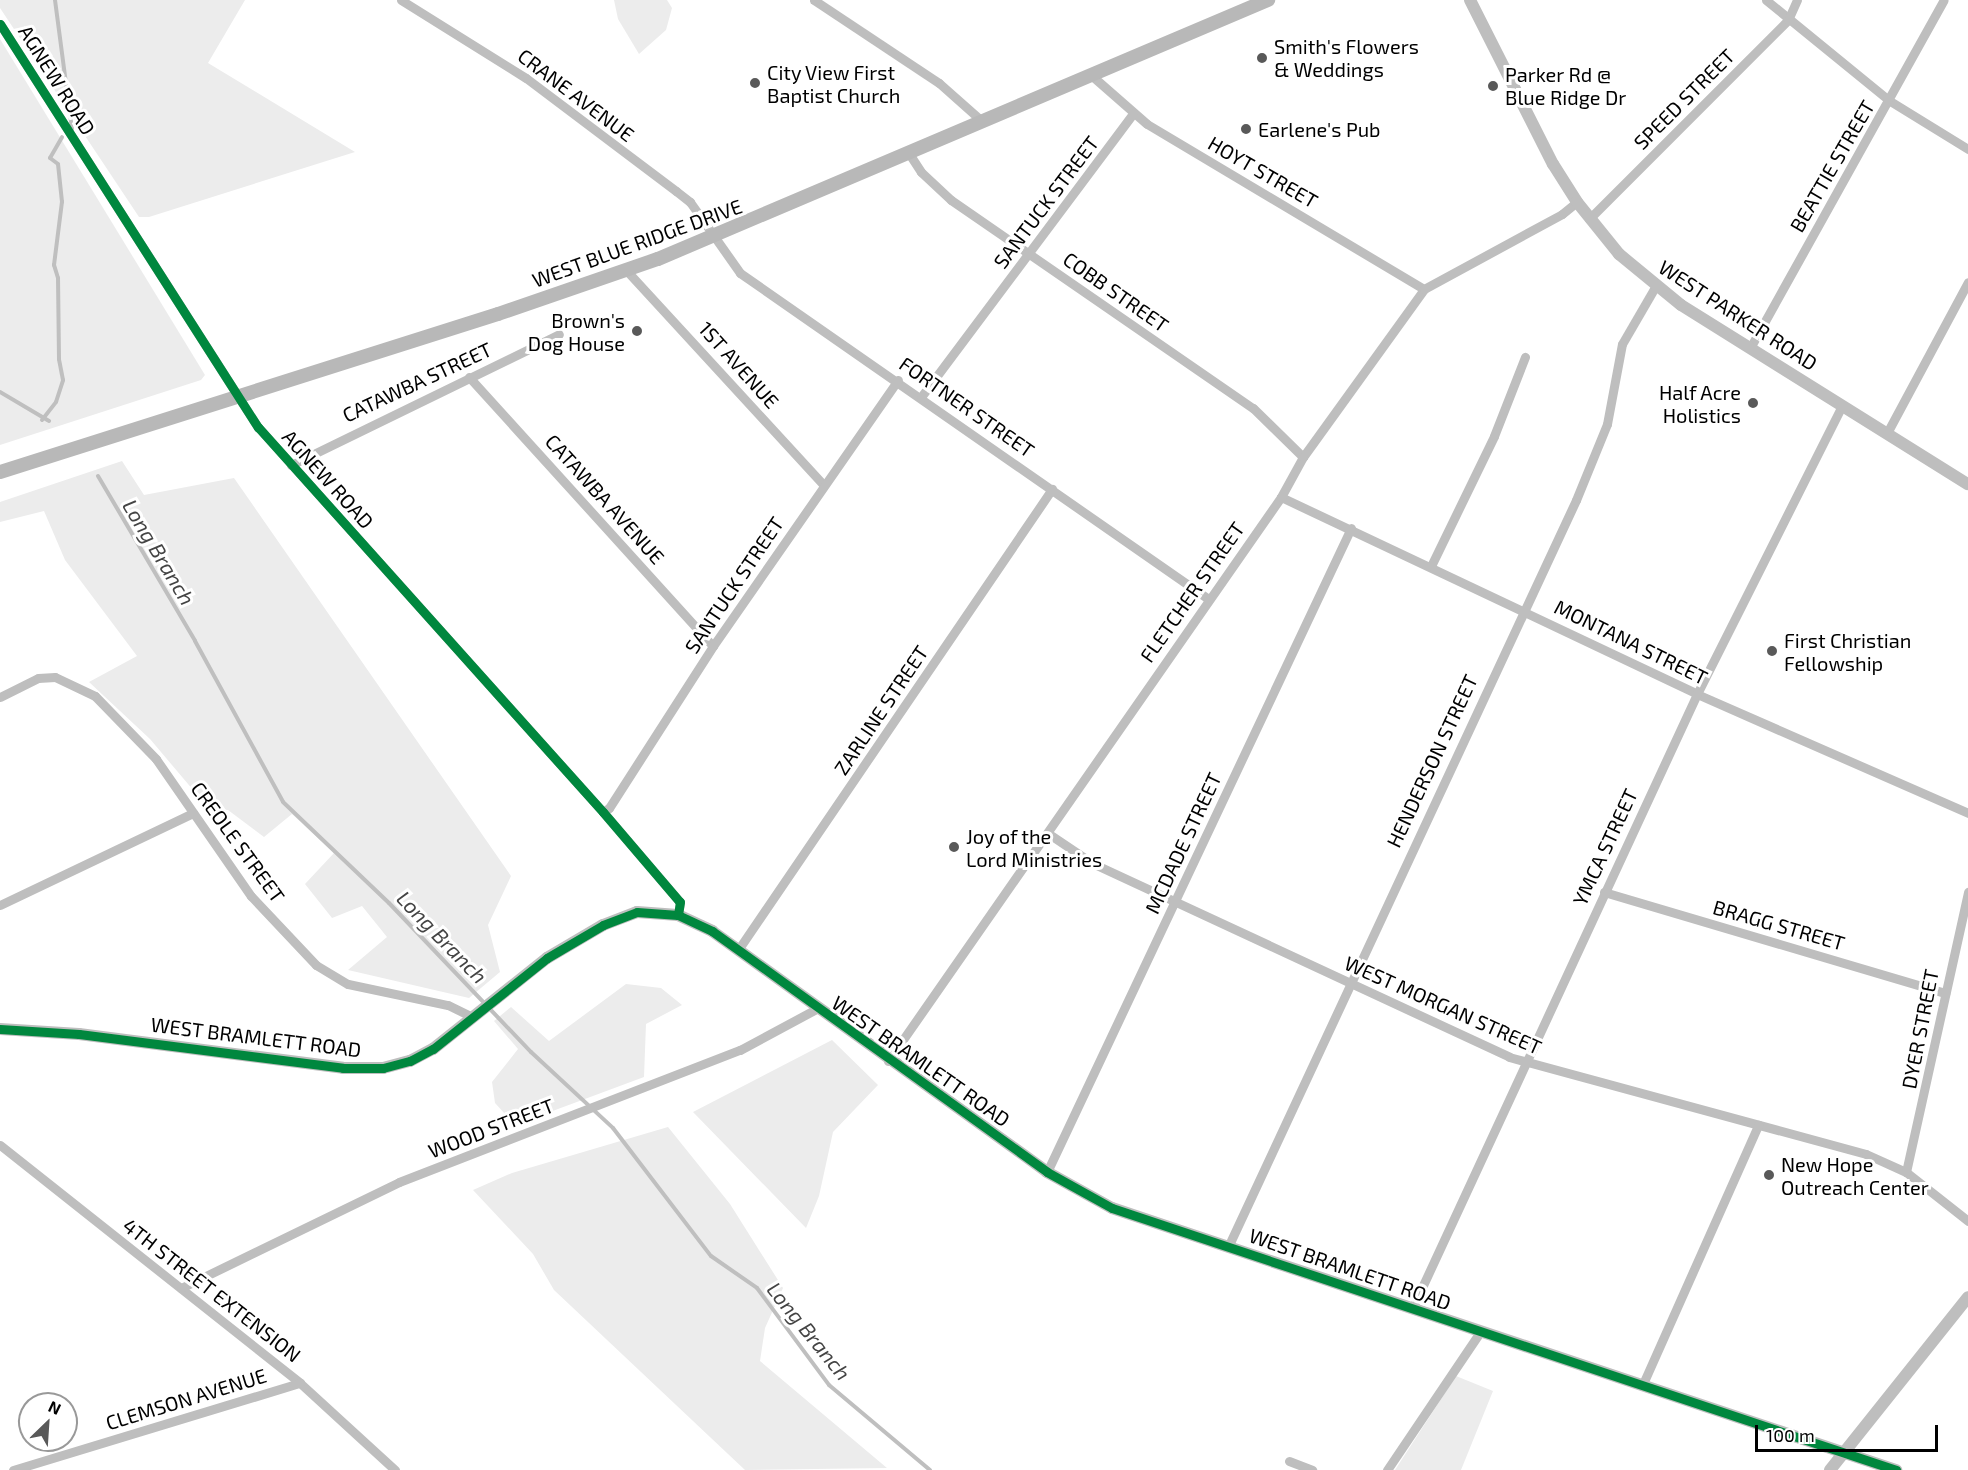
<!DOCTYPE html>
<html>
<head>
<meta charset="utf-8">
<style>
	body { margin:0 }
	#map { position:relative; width:1968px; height:1470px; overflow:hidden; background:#fff; font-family:"Exo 2",sans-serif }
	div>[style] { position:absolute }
	.green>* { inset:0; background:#ececec }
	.stream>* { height:4px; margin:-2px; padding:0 2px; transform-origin:2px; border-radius:2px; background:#bfbfbf }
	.minor>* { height:9px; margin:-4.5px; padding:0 4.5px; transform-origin:4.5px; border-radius:4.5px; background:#bebebe }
	.tertiary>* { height:12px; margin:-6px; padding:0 6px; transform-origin:6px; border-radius:6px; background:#bebebe }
	.secondary>* { height:14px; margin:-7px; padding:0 7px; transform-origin:7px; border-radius:7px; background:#b8b8b8 }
	.cycleway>* { height:9px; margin:-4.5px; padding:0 4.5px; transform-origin:4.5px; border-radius:4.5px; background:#00873e }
	.dots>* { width:16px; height:16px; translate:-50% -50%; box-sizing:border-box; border:3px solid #fff; border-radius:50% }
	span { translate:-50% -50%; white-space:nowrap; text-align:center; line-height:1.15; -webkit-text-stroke:6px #fff; paint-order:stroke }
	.poi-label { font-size:20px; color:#000 }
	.left { translate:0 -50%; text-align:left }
	.right { translate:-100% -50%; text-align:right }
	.street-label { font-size:20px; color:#000 }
	.water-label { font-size:21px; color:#444; font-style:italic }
	.north { position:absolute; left:18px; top:1392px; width:60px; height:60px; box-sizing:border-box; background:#fff; border:2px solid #999; border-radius:50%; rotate:25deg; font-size:16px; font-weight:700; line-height:24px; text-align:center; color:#000 }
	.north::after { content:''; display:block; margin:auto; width:21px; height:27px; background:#595959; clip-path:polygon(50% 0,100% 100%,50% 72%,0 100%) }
	.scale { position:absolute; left:1755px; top:1425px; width:183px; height:27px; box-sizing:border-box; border:3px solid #000; border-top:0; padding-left:8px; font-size:18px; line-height:21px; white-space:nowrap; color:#000; -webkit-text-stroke:4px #fff; paint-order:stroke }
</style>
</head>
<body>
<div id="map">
	<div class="green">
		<div style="clip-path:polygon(0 0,245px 0,208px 63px,355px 152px,149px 217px,139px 217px,0 8px)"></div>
		<div style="clip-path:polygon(614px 0,667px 0,672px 8px,666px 30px,639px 54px,618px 19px)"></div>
		<div style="clip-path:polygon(0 39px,205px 375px,201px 380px,0 445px)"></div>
		<div style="clip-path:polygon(122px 461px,144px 495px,234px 478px,511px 876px,488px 925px,500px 972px,469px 998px,348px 970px,387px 937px,362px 906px,332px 918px,305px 884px,334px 853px,292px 814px,264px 837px,228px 810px,210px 810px,150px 739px,89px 682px,137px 656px,65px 560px,44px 511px,0 522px,0 502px)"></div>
		<div style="clip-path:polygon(626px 984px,661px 988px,682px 1005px,646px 1024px,644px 1077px,515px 1125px,495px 1103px,492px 1082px,518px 1049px,494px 1021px,511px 1007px,549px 1041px)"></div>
		<div style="clip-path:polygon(832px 1040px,878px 1085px,833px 1132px,819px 1196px,806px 1228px,693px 1112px)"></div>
		<div style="clip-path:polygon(668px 1127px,730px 1204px,783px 1288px,765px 1328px,760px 1361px,887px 1468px,745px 1470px,554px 1290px,533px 1254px,473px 1190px,512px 1173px)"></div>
		<div style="clip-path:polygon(1456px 1376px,1493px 1391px,1461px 1470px,1395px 1470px)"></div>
	</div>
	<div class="stream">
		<div style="left:55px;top:0;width:130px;rotate:82.5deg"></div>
		<div style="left:0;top:392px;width:57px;rotate:30.6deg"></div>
		<div style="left:42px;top:420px;width:23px;rotate:-52deg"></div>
		<div style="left:56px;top:402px;width:23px;rotate:-72deg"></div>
		<div style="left:63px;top:380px;width:21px;rotate:-101deg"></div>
		<div style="left:59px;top:359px;width:81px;rotate:-90.7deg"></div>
		<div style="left:58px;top:278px;width:14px;rotate:-107deg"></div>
		<div style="left:54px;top:265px;width:64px;rotate:-82.8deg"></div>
		<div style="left:62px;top:202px;width:38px;rotate:-96deg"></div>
		<div style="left:58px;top:164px;width:10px;rotate:-143deg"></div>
		<div style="left:50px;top:158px;width:24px;rotate:-60deg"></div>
		<div style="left:98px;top:476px;width:191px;rotate:59.5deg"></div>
		<div style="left:195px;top:641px;width:183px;rotate:61.3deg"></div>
		<div style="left:283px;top:802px;width:146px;rotate:43.6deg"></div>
		<div style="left:389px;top:903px;width:206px;rotate:46.4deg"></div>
		<div style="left:531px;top:1052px;width:112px;rotate:42.8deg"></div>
		<div style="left:613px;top:1128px;width:161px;rotate:52.6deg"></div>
		<div style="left:711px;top:1256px;width:56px;rotate:34.8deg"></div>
		<div style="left:757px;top:1288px;width:121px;rotate:53.4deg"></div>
		<div style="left:829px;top:1385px;width:132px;rotate:40.1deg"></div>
	</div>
	<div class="minor">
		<div style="left:401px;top:0;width:147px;rotate:32deg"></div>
		<div style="left:526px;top:78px;width:188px;rotate:37deg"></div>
		<div style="left:676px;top:191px;width:18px;rotate:38deg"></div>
		<div style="left:690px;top:202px;width:87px;rotate:54.8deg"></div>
		<div style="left:740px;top:273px;width:569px;rotate:34.84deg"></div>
		<div style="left:814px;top:0;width:150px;rotate:33.6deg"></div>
		<div style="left:939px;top:83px;width:57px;rotate:41.5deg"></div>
		<div style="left:1766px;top:0;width:160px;rotate:39.2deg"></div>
		<div style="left:1890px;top:101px;width:92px;rotate:31.6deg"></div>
		<div style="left:0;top:24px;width:479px;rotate:57.4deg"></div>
		<div style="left:258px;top:427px;width:517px;rotate:48.14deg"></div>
		<div style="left:603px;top:812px;width:118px;rotate:49.5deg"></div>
		<div style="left:680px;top:902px;width:13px;rotate:99deg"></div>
		<div style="left:1091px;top:75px;width:74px;rotate:41.2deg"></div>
		<div style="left:1147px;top:124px;width:322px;rotate:30.8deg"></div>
		<div style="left:910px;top:155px;width:20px;rotate:57deg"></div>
		<div style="left:921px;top:172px;width:41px;rotate:43deg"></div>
		<div style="left:951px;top:200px;width:367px;rotate:34.6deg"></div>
		<div style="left:1253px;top:408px;width:70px;rotate:44.4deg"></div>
		<div style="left:1589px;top:219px;width:281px;rotate:-45deg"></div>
		<div style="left:1788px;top:20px;width:22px;rotate:-66deg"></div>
		<div style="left:626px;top:270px;width:292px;rotate:47.4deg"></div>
		<div style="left:1750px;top:348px;width:398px;rotate:-60.9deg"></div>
		<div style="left:469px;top:377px;width:363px;rotate:47.8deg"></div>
		<div style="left:921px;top:397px;width:354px;rotate:-53.2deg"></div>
		<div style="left:1887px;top:433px;width:171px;rotate:-61.8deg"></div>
		<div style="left:291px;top:465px;width:298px;rotate:-26deg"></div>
		<div style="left:1281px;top:497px;width:460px;rotate:25.3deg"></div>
		<div style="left:1697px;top:694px;width:296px;rotate:23.7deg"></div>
		<div style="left:1431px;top:566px;width:144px;rotate:-64.1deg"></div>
		<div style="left:1494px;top:436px;width:85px;rotate:-68.6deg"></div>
		<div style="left:0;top:697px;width:42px;rotate:-26.6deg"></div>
		<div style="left:38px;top:678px;width:17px;rotate:-3deg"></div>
		<div style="left:55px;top:677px;width:44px;rotate:25.4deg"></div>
		<div style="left:95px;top:696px;width:88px;rotate:45.9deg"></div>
		<div style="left:156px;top:759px;width:167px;rotate:55.3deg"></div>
		<div style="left:251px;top:896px;width:95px;rotate:46.7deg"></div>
		<div style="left:316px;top:965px;width:37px;rotate:31deg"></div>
		<div style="left:348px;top:984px;width:102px;rotate:11.9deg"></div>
		<div style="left:448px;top:1005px;width:25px;rotate:26deg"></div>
		<div style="left:603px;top:812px;width:7px;rotate:-34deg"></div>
		<div style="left:609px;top:808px;width:193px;rotate:-57.3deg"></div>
		<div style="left:713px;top:646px;width:324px;rotate:-55.2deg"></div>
		<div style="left:1049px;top:834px;width:52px;rotate:34deg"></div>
		<div style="left:1092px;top:863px;width:460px;rotate:24.9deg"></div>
		<div style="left:1509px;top:1057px;width:370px;rotate:15.2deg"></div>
		<div style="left:1866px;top:1154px;width:44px;rotate:24.2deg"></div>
		<div style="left:1906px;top:1172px;width:79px;rotate:38.3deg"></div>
		<div style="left:1604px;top:892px;width:356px;rotate:16.5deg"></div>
		<div style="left:0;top:905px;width:214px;rotate:-25.5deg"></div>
		<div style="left:738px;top:950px;width:558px;rotate:-55.74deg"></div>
		<div style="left:888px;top:1061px;width:687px;rotate:-55.13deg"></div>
		<div style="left:1281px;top:497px;width:46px;rotate:-61.2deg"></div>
		<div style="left:1303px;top:457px;width:207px;rotate:-54.2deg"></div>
		<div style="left:1424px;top:289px;width:157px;rotate:-28.5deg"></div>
		<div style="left:1562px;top:214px;width:19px;rotate:-39deg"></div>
		<div style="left:0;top:1145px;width:383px;rotate:38.4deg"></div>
		<div style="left:300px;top:1383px;width:129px;rotate:42.5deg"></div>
		<div style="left:1047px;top:1172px;width:712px;rotate:-64.73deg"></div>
		<div style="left:1906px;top:1172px;width:287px;rotate:-77.5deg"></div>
		<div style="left:1228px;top:1247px;width:824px;rotate:-65.02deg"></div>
		<div style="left:1576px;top:500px;width:82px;rotate:-67.8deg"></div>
		<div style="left:1607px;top:424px;width:81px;rotate:-79.4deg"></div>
		<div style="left:1622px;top:344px;width:66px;rotate:-59.9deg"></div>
		<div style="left:181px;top:1288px;width:242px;rotate:-25.9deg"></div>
		<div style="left:399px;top:1182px;width:366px;rotate:-21.2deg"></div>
		<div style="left:740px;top:1050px;width:86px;rotate:-28.3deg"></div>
		<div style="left:1412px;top:1309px;width:678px;rotate:-65.14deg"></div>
		<div style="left:1697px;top:694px;width:322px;rotate:-63.3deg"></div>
		<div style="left:1642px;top:1386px;width:286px;rotate:-66deg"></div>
		<div style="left:1289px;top:1461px;width:25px;rotate:21deg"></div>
		<div style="left:13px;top:1470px;width:300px;rotate:-16.9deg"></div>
		<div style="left:1387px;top:1470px;width:166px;rotate:-56deg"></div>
	</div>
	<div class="tertiary">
		<div style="left:1470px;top:0;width:184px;rotate:63.2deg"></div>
		<div style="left:1553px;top:164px;width:45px;rotate:57.7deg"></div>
		<div style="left:1577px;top:202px;width:67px;rotate:51.1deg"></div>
		<div style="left:1619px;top:254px;width:80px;rotate:39.4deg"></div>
		<div style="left:1681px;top:305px;width:338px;rotate:32deg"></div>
		<div style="left:0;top:1029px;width:79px;rotate:3.6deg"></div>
		<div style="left:79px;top:1034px;width:266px;rotate:7.3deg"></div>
		<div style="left:343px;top:1068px;width:40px"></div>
		<div style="left:383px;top:1068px;width:28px;rotate:-15deg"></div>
		<div style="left:410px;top:1061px;width:26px;rotate:-28deg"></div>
		<div style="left:433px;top:1049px;width:146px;rotate:-38.6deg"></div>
		<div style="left:547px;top:958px;width:65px;rotate:-30.5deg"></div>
		<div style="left:603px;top:925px;width:36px;rotate:-21deg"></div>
		<div style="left:637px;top:912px;width:41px;rotate:4.2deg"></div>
		<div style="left:678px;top:915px;width:38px;rotate:25deg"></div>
		<div style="left:712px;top:931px;width:413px;rotate:35.7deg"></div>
		<div style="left:1047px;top:1172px;width:74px;rotate:29deg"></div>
		<div style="left:1112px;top:1208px;width:827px;rotate:18.48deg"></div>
		<div style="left:1830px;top:1470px;width:221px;rotate:-51.4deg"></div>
	</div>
	<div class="secondary">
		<div style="left:0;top:472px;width:522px;rotate:-17.6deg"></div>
		<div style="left:498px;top:314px;width:169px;rotate:-19deg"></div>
		<div style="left:658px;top:259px;width:663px;rotate:-23.01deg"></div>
	</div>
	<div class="cycleway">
		<div style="left:0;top:24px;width:479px;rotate:57.4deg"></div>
		<div style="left:258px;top:427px;width:517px;rotate:48.14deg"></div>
		<div style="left:603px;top:812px;width:118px;rotate:49.5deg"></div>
		<div style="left:680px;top:902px;width:13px;rotate:99deg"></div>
		<div style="left:0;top:1029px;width:79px;rotate:3.6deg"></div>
		<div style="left:79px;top:1034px;width:266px;rotate:7.3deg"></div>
		<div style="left:343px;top:1068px;width:40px"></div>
		<div style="left:383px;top:1068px;width:28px;rotate:-15deg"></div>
		<div style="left:410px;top:1061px;width:26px;rotate:-28deg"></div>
		<div style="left:433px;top:1049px;width:146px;rotate:-38.6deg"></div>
		<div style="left:547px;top:958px;width:65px;rotate:-30.5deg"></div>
		<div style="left:603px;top:925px;width:36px;rotate:-21deg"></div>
		<div style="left:637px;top:912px;width:41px;rotate:4.2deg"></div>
		<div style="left:678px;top:915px;width:38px;rotate:25deg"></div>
		<div style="left:712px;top:931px;width:413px;rotate:35.7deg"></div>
		<div style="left:1047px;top:1172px;width:74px;rotate:29deg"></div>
		<div style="left:1112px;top:1208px;width:827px;rotate:18.48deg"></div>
	</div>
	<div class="dots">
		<div style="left:1262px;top:58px;background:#595959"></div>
		<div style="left:755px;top:83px;background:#595959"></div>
		<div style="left:1493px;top:86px;background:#595959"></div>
		<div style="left:1246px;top:129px;background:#595959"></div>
		<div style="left:637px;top:331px;background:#595959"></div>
		<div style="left:1753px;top:403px;background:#595959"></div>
		<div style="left:1772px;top:651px;background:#595959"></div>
		<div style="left:954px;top:847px;background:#595959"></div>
		<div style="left:1769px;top:1175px;background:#595959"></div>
	</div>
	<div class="poi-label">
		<span class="left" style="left:1274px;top:58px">Smith's Flowers<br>&amp; Weddings</span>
		<span class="left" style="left:767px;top:84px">City View First<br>Baptist Church</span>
		<span class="left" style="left:1505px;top:86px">Parker Rd @<br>Blue Ridge Dr</span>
		<span class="left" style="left:1258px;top:129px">Earlene's Pub</span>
		<span class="right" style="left:625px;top:332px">Brown's<br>Dog House</span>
		<span class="right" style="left:1741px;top:404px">Half Acre<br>Holistics</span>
		<span class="left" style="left:1784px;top:652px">First Christian<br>Fellowship</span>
		<span class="left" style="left:966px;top:848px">Joy of the<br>Lord Ministries</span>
		<span class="left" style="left:1781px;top:1176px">New Hope<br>Outreach Center</span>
	</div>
	<div class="street-label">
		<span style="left:57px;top:80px;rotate:58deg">AGNEW ROAD</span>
		<span style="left:576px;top:95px;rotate:37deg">CRANE AVENUE</span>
		<span style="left:1684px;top:99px;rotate:-45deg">SPEED STREET</span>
		<span style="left:1832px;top:166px;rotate:-60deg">BEATTIE STREET</span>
		<span style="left:1263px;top:172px;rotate:30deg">HOYT STREET</span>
		<span style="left:1046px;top:202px;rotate:-53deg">SANTUCK STREET</span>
		<span style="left:637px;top:243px;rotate:-20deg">WEST BLUE RIDGE DRIVE</span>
		<span style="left:1116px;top:292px;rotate:35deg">COBB STREET</span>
		<span style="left:1738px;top:315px;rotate:33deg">WEST PARKER ROAD</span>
		<span style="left:739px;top:365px;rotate:48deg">1ST AVENUE</span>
		<span style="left:417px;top:382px;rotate:-25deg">CATAWBA STREET</span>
		<span style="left:967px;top:407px;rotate:35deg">FORTNER STREET</span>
		<span style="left:328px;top:479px;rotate:48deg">AGNEW ROAD</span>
		<span style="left:605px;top:499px;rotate:48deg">CATAWBA AVENUE</span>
		<span style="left:734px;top:585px;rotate:-56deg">SANTUCK STREET</span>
		<span style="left:1192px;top:592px;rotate:-55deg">FLETCHER STREET</span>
		<span style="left:1631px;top:642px;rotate:26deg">MONTANA STREET</span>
		<span style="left:881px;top:710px;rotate:-56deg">ZARLINE STREET</span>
		<span style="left:1432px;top:761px;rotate:-65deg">HENDERSON STREET</span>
		<span style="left:238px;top:842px;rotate:54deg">CREOLE STREET</span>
		<span style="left:1183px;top:843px;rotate:-65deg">MCDADE STREET</span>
		<span style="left:1605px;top:847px;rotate:-65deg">YMCA STREET</span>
		<span style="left:1779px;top:925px;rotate:16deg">BRAGG STREET</span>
		<span style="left:1443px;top:1005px;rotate:24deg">WEST MORGAN STREET</span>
		<span style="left:1920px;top:1029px;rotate:-79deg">DYER STREET</span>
		<span style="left:256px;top:1037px;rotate:7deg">WEST BRAMLETT ROAD</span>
		<span style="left:921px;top:1061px;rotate:35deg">WEST BRAMLETT ROAD</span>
		<span style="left:491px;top:1128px;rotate:-21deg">WOOD STREET</span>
		<span style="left:1350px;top:1269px;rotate:19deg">WEST BRAMLETT ROAD</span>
		<span style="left:212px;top:1290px;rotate:38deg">4TH STREET EXTENSION</span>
		<span style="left:186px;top:1399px;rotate:-17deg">CLEMSON AVENUE</span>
	</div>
	<div class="water-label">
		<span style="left:159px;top:552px;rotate:59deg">Long Branch</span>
		<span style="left:442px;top:937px;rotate:46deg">Long Branch</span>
		<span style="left:809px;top:1331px;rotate:51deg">Long Branch</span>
	</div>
	<div class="north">N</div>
	<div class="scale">100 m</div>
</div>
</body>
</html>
